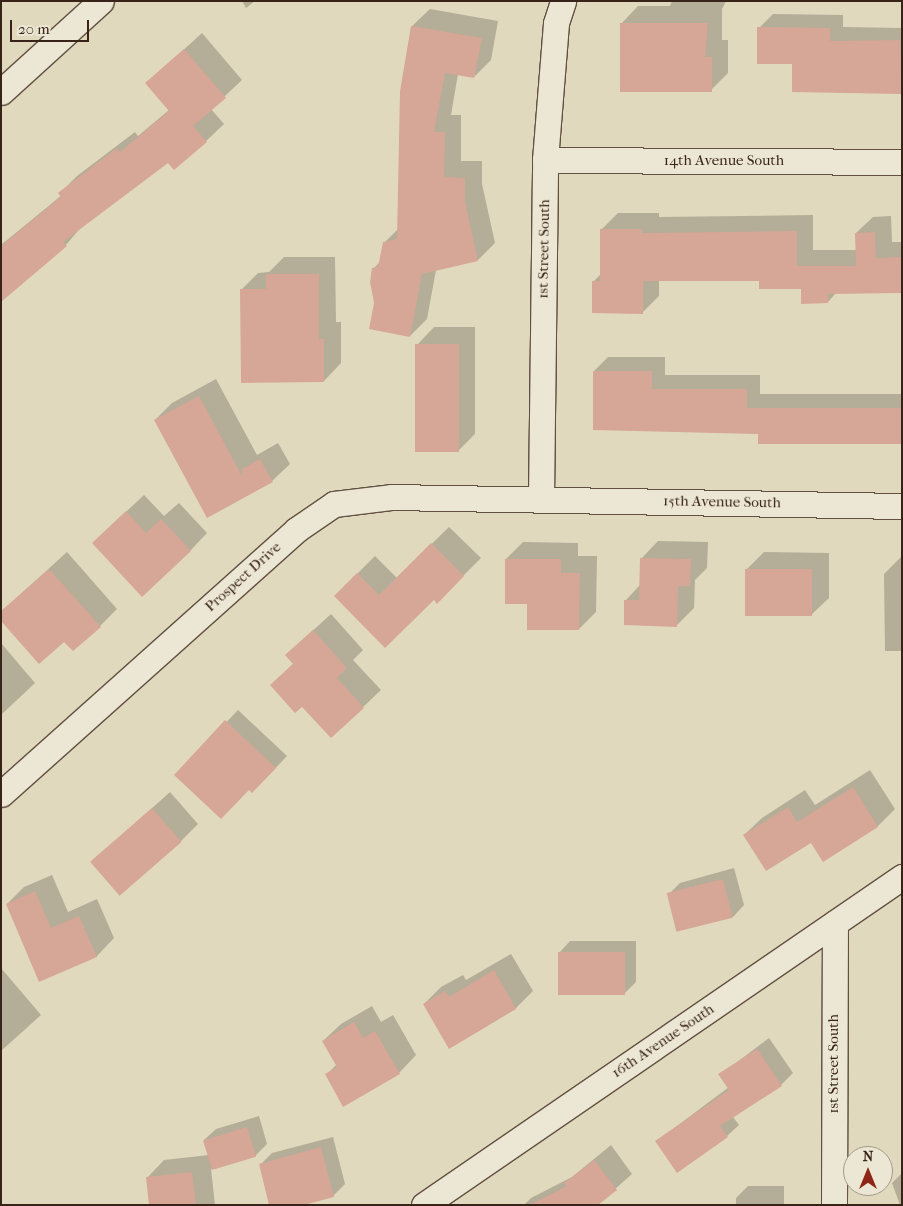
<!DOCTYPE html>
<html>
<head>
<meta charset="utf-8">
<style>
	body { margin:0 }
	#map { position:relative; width:903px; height:1206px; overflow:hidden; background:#e1d9bd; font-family:"IM FELL French Canon",serif }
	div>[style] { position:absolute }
	.shadow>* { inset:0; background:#0003 }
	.building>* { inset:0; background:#d6a697; transform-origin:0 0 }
	.roads { filter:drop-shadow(1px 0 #625041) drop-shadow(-1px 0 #625041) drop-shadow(0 1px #625041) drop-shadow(0 -1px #625041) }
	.street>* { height:25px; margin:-12.5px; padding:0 12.5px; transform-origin:12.5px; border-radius:12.5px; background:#ece6d4 }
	span { translate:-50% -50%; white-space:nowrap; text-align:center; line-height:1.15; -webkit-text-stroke:5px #ece6d4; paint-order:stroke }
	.street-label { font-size:15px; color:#382318 }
	.frame { position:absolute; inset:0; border:2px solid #382318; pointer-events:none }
	.north { position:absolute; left:843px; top:1146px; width:50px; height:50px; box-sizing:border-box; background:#ece6d4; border:1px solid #a49889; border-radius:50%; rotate:0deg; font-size:14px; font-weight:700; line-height:20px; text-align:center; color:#382318 }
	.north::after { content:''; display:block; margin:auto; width:18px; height:22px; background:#8f2418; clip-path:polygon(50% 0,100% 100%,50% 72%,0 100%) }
	.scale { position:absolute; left:10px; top:20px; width:79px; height:22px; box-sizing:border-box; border:2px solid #382318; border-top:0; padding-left:6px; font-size:15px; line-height:18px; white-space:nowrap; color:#382318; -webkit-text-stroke:4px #ece6d4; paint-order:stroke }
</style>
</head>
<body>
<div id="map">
	<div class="shadow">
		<div style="clip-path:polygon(242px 1px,255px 1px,246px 8px)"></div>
		<div style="clip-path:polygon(672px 1px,726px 1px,722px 9px,722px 40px,728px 40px,728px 73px,711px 90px,621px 24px,638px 6px,670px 6px)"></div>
		<div style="clip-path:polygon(430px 9px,498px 21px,491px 60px,474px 77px,458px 74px,451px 115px,461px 115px,461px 161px,482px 161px,482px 184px,495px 243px,478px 260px,436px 270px,427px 319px,410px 336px,376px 303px,373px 269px,380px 262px,384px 243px,399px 228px,412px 26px)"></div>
		<div style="clip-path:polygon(773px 14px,843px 15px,843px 27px,902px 28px,902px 93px,794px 63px,759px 28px)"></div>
		<div style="clip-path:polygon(202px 33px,242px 80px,211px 109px,224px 124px,206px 141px,168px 162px,82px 226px,66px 245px,1px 300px,1px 245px,62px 195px,60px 193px,77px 176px,135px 132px,138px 136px,169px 110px,147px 83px)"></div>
		<div style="clip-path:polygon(618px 213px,659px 213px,659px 217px,813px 215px,813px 250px,857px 250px,856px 233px,873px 217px,891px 216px,892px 242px,902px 242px,902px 292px,836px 293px,828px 302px,802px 287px,760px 279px,659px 279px,659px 296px,643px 312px,593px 282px,601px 274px,601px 230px)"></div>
		<div style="clip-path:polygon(284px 257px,335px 257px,336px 322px,341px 322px,341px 363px,324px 381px,241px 290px,258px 273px,269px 272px)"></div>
		<div style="clip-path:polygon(434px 327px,475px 327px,475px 434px,458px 451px,417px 345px)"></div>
		<div style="clip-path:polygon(608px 357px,665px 357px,665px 375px,760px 375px,760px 394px,902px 394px,902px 443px,760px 432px,594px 371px)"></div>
		<div style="clip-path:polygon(216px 379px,257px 455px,278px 443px,290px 464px,272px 481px,207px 516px,155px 420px,172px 403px)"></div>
		<div style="clip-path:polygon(144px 495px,164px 516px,179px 503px,207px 533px,190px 551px,111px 526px)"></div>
		<div style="clip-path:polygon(449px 527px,481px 558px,437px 602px,434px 598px,335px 596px,375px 556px,397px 578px)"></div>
		<div style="clip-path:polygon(658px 541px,708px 542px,707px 568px,695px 580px,694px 608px,677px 625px,626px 600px,640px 585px,641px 559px)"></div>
		<div style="clip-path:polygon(523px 542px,578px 543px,578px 556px,597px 556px,596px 612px,579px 629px,528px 603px,506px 559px)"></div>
		<div style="clip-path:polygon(67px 552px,117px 609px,100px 626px,65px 640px,1px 612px)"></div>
		<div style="clip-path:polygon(764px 552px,829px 553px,829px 598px,811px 615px,746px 570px)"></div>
		<div style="clip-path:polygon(901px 557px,902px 651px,885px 651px,884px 574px)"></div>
		<div style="clip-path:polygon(331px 614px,363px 650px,353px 660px,381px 690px,363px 707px,302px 705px,271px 685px,294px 663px,286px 655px)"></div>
		<div style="clip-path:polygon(1px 643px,35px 683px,1px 715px)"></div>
		<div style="clip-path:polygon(238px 710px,287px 756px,264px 780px,176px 775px)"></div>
		<div style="clip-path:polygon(870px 770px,895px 809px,878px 826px,823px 860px,811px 842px,744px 835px,762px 818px,805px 790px,815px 805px)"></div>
		<div style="clip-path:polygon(170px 792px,198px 824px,181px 841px,92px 862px)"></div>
		<div style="clip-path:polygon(734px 868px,744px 905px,733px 917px,668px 895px,680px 883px)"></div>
		<div style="clip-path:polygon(52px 875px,68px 912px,97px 899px,114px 938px,97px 956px,40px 980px,7px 904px,24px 887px)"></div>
		<div style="clip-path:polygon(570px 941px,636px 941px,636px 982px,624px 994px,559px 953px)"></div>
		<div style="clip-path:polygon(511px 954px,533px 991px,516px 1008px,449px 1047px,424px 1004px,441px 987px,463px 975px,466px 980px)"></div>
		<div style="clip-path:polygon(1px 968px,41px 1015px,1px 1051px)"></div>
		<div style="clip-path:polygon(372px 1006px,381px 1022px,393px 1015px,416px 1055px,399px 1073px,326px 1075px,337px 1064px,323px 1041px,341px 1024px)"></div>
		<div style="clip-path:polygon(769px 1038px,793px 1073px,781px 1085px,733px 1117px,739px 1125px,727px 1136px,657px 1141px,729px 1087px,720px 1075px)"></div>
		<div style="clip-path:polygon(259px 1116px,267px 1144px,255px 1156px,211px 1169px,215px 1205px,150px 1205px,147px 1178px,164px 1160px,209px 1155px,204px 1140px,216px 1129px)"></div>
		<div style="clip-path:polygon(333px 1137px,345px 1184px,333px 1196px,260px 1165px,272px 1153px)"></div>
		<div style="clip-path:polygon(611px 1145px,632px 1174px,597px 1205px,524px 1205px,531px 1198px,572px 1177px)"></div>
		<div style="clip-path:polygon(902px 1173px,902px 1205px,900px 1205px,892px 1183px)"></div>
		<div style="clip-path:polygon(748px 1186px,784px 1186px,784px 1205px,736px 1205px,736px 1198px)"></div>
	</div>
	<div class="building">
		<div style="clip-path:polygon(620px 23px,708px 23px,705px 57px,712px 57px,712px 92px,620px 92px)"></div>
		<div style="clip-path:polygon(411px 26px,482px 38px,474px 78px,445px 73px,434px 132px,445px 132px,444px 177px,465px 178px,465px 202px,478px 261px,422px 274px,410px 337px,369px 329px,374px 303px,370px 282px,372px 268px,378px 267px,383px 242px,397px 239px,400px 91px)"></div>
		<div style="clip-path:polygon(757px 27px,830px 28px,830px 41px,900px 40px,902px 94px,792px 92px,792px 64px,757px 64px)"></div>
		<div style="clip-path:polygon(184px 49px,226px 98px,193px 126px,207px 142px,174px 170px,168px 163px,63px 242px,67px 246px,1px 302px,1px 246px,61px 197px,58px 193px,117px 148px,120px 152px,169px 111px,145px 83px)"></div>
		<div style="clip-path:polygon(600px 229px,642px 229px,642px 233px,797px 231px,797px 266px,856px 266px,855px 233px,875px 232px,876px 258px,902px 257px,902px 293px,828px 294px,828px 303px,801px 304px,801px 289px,759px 289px,759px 281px,643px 281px,643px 314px,592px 313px,592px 281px,600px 281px)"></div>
		<div style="clip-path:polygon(266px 274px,319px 274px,319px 339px,324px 339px,324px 382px,241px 383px,240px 289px,266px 289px)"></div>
		<div style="left:415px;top:344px;width:44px;height:108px"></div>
		<div style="clip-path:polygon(593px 371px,652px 371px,652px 389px,747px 389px,747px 408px,902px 408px,902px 444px,758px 444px,758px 434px,593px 430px)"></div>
		<div style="clip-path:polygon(199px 396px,242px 476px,242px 469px,260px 459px,273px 482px,207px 518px,154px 420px)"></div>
		<div style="clip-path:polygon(126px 511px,146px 533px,161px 519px,191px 551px,142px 597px,92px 543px)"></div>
		<div style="clip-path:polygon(431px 543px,464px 576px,437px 604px,434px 600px,385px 648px,334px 596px,357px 573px,379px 595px)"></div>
		<div style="clip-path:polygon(640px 558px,691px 559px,690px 586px,678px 586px,677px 627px,624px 625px,624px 600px,639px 600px)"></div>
		<div style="clip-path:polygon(505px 559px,561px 559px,561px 573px,580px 573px,579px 630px,527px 630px,527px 604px,505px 604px)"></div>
		<div style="clip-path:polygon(49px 569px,101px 627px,73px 651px,64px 642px,39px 664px,1px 621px,1px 611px)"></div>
		<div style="left:745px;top:569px;width:67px;height:47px"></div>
		<div style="clip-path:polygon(313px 630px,347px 668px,337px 678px,364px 708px,331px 738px,302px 707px,295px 713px,270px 685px,293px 664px,285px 655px)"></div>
		<div style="clip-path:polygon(225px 720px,276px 768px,252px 793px,249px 790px,221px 819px,174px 775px)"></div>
		<div style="clip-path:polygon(853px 787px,878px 827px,823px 862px,811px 843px,766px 871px,743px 835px,788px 807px,797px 822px)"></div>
		<div style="left:152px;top:808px;width:45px;height:82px;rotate:49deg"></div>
		<div style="left:723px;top:879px;width:40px;height:58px;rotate:76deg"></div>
		<div style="clip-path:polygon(35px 891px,51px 928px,79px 916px,97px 957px,39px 982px,6px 904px)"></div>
		<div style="left:558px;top:952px;width:67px;height:43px"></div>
		<div style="clip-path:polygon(494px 970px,516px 1009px,449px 1049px,423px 1004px,445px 991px,449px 997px)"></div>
		<div style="clip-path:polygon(354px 1022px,363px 1038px,375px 1031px,400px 1074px,343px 1107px,325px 1074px,337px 1067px,322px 1041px)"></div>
		<div style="clip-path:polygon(757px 1049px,782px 1086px,720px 1126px,728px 1137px,677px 1173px,655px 1141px,729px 1090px,718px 1074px)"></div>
		<div style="left:247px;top:1127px;width:31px;height:46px;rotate:73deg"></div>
		<div style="clip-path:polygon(321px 1147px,334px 1197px,304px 1205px,269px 1205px,259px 1164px)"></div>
		<div style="clip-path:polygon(594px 1160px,617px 1190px,598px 1205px,530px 1205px,567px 1186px,564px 1183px)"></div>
		<div style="clip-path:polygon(192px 1172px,196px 1205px,149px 1205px,146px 1177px)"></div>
	</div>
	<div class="roads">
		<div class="street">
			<div style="left:1px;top:92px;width:135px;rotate:-42.3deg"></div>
			<div style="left:545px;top:160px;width:357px;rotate:0.3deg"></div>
			<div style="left:541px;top:498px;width:338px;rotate:-89.3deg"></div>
			<div style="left:545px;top:160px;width:137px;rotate:-85.4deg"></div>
			<div style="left:556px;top:23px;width:23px;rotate:-72deg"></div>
			<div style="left:1px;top:794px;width:396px;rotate:-41.8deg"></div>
			<div style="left:296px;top:530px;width:46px;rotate:-34.4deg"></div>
			<div style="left:334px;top:504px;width:57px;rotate:-7deg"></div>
			<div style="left:391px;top:497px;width:511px;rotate:1.01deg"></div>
			<div style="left:424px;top:1205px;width:580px;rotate:-34.46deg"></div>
			<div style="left:834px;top:1205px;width:282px;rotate:-89.8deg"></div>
		</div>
	</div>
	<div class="street-label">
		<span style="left:724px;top:161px">14th Avenue South</span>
		<span style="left:544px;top:249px;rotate:-89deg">1st Street South</span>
		<span style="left:722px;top:502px;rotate:1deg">15th Avenue South</span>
		<span style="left:243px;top:577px;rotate:-42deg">Prospect Drive</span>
		<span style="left:663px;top:1041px;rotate:-34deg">16th Avenue South</span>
		<span style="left:834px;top:1064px;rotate:-90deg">1st Street South</span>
	</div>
	<div class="frame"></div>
	<div class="north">N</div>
	<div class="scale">20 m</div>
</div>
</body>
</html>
